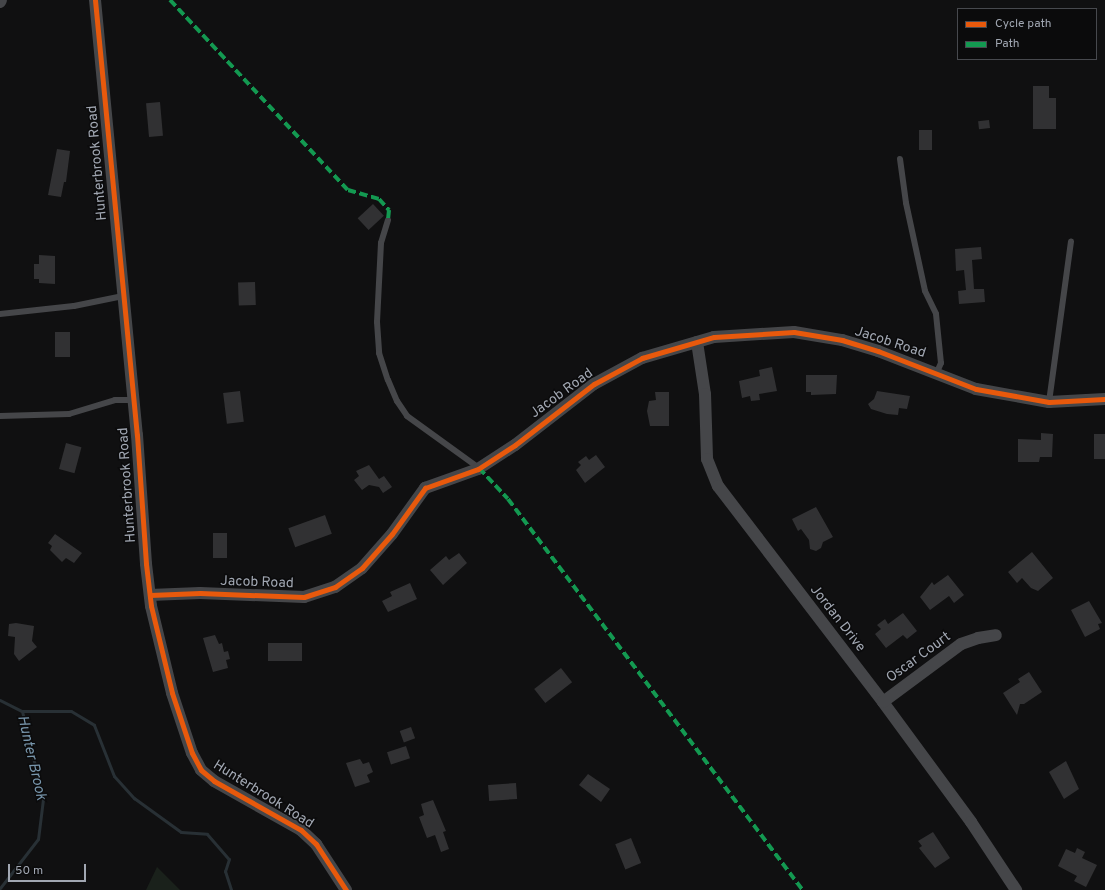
<!DOCTYPE html>
<html>
<head>
<meta charset="utf-8">
<style>
	body { margin:0 }
	#map { position:relative; width:1105px; height:890px; overflow:hidden; background:#101011; font-family:Overpass,sans-serif }
	div>[style] { position:absolute }
	.green>* { inset:0; background:#1a211b }
	.stream>* { height:3px; margin:-1.5px; padding:0 1.5px; transform-origin:1.5px; border-radius:1.5px; background:#283035 }
	.building>* { inset:0; background:#313133; transform-origin:0 0 }
	.service>* { height:6px; margin:-3px; padding:0 3px; transform-origin:3px; border-radius:3px; background:#454649 }
	.minor>* { height:12px; margin:-6px; padding:0 6px; transform-origin:6px; border-radius:6px; background:#454649 }
	.quiet>* { height:4px; margin-top:-2px; transform-origin:0; background:repeating-linear-gradient(90deg,#139951 0 8px,transparent 0 12px) }
	.cycleway>* { height:5px; margin:-2.5px; padding:0 2.5px; transform-origin:2.5px; border-radius:2.5px; background:#e8590c }
	span { translate:-50% -50%; white-space:nowrap; text-align:center; line-height:1.15; -webkit-text-stroke:3px #0b0b0c; paint-order:stroke }
	.street-label { font-size:14px; color:#a1a7b2 }
	.water-label { font-size:15px; color:#7896ac; font-style:italic }
	.legend { position:absolute; left:957px; top:8px; width:140px; height:52px; box-sizing:border-box; background:#0b0b0c; border:1px solid #47494e; margin:0; padding:5px 7px; list-style:none; font-size:12px; color:#a1a7b2 }
	.legend li { display:flex; align-items:center; gap:8px; height:20px }
	.legend b { width:20px; border:1px solid #47494e }
	.scale { position:absolute; left:8px; top:864px; width:78px; height:18px; box-sizing:border-box; border:2px solid #a1a7b2; border-top:0; padding-left:5px; font-size:12px; line-height:14px; white-space:nowrap; color:#a1a7b2; -webkit-text-stroke:3px #0b0b0c; paint-order:stroke }
</style>
</head>
<body>
<div id="map">
	<div class="green">
		<div style="clip-path:polygon(157px 867px,180px 890px,146px 890px)"></div>
	</div>
	<div class="stream">
		<div style="left:0;top:700px;width:25px;rotate:27deg"></div>
		<div style="left:22px;top:711px;width:90px;rotate:76.6deg"></div>
		<div style="left:43px;top:799px;width:40px;rotate:97.1deg"></div>
		<div style="left:38px;top:839px;width:62px;rotate:127.8deg"></div>
		<div style="left:22px;top:711px;width:49px"></div>
		<div style="left:71px;top:711px;width:27px;rotate:31deg"></div>
		<div style="left:94px;top:725px;width:55px;rotate:68.6deg"></div>
		<div style="left:114px;top:776px;width:30px;rotate:48deg"></div>
		<div style="left:134px;top:798px;width:58px;rotate:35.9deg"></div>
		<div style="left:181px;top:832px;width:26px;rotate:4deg"></div>
		<div style="left:207px;top:834px;width:33px;rotate:49deg"></div>
		<div style="left:229px;top:859px;width:13px;rotate:108deg"></div>
		<div style="left:225px;top:871px;width:20px;rotate:72deg"></div>
	</div>
	<div class="building">
		<div style="clip-path:polygon(1033px 86px,1049px 86px,1049px 98px,1056px 98px,1056px 129px,1033px 129px)"></div>
		<div style="left:160px;top:102px;width:34px;height:14px;rotate:85deg"></div>
		<div style="left:989px;top:120px;width:8px;height:11px;rotate:83deg"></div>
		<div style="left:919px;top:130px;width:13px;height:20px"></div>
		<div style="clip-path:polygon(57px 149px,70px 151px,66px 182px,64px 182px,61px 197px,48px 195px)"></div>
		<div style="left:373px;top:204px;width:16px;height:21px;rotate:47deg"></div>
		<div style="clip-path:polygon(981px 247px,982px 259px,972px 260px,974px 289px,984px 289px,985px 302px,959px 304px,958px 291px,966px 290px,964px 270px,956px 271px,955px 249px)"></div>
		<div style="clip-path:polygon(39px 255px,55px 256px,55px 284px,39px 283px,39px 279px,34px 279px,34px 264px,39px 264px)"></div>
		<div style="left:255px;top:282px;width:23px;height:17px;rotate:88deg"></div>
		<div style="left:55px;top:332px;width:15px;height:25px"></div>
		<div style="clip-path:polygon(772px 367px,777px 391px,759px 394px,760px 400px,751px 401px,750px 396px,742px 398px,739px 381px,760px 376px,759px 370px)"></div>
		<div style="clip-path:polygon(806px 375px,837px 375px,836px 394px,811px 395px,811px 392px,806px 392px)"></div>
		<div style="left:240px;top:391px;width:31px;height:17px;rotate:83deg"></div>
		<div style="clip-path:polygon(877px 391px,910px 396px,907px 409px,899px 408px,898px 415px,887px 414px,871px 409px,868px 404px,874px 399px)"></div>
		<div style="clip-path:polygon(655px 392px,669px 392px,669px 426px,650px 426px,647px 411px,649px 401px,656px 400px)"></div>
		<div style="clip-path:polygon(1041px 433px,1053px 434px,1052px 457px,1040px 457px,1039px 462px,1018px 462px,1018px 439px,1041px 440px)"></div>
		<div style="left:1094px;top:434px;width:11px;height:25px"></div>
		<div style="left:66px;top:443px;width:16px;height:27px;rotate:15deg"></div>
		<div style="clip-path:polygon(596px 455px,605px 467px,585px 483px,576px 470px,581px 465px,578px 462px,586px 456px,589px 460px)"></div>
		<div style="clip-path:polygon(369px 465px,379px 479px,384px 476px,392px 487px,383px 493px,379px 487px,369px 485px,362px 490px,354px 480px,359px 476px,356px 471px)"></div>
		<div style="clip-path:polygon(816px 507px,833px 537px,823px 542px,821px 548px,816px 551px,810px 549px,809px 540px,801px 529px,798px 531px,792px 519px)"></div>
		<div style="left:325px;top:515px;width:20px;height:39px;rotate:70deg"></div>
		<div style="left:213px;top:533px;width:14px;height:25px"></div>
		<div style="clip-path:polygon(55px 534px,82px 553px,74px 563px,66px 558px,62px 562px,50px 550px,52px 546px,48px 543px)"></div>
		<div style="clip-path:polygon(1032px 552px,1053px 578px,1038px 591px,1031px 588px,1022px 578px,1017px 583px,1008px 572px)"></div>
		<div style="clip-path:polygon(459px 553px,467px 563px,443px 585px,430px 570px,446px 556px,449px 560px)"></div>
		<div style="clip-path:polygon(948px 575px,964px 595px,954px 603px,949px 596px,930px 610px,920px 597px,932px 582px,934px 585px)"></div>
		<div style="clip-path:polygon(410px 583px,417px 599px,388px 612px,382px 601px,392px 596px,390px 592px)"></div>
		<div style="clip-path:polygon(1089px 601px,1102px 623px,1098px 624px,1100px 629px,1085px 637px,1071px 610px)"></div>
		<div style="clip-path:polygon(903px 613px,917px 631px,907px 639px,903px 635px,886px 648px,875px 634px,881px 629px,877px 625px,885px 619px,888px 624px)"></div>
		<div style="clip-path:polygon(16px 623px,34px 626px,32px 641px,37px 647px,19px 661px,14px 654px,15px 637px,8px 636px,9px 624px)"></div>
		<div style="clip-path:polygon(215px 635px,219px 644px,222px 643px,224px 652px,228px 651px,230px 659px,226px 660px,228px 668px,213px 672px,203px 638px)"></div>
		<div style="left:302px;top:643px;width:18px;height:34px;rotate:90deg"></div>
		<div style="left:561px;top:668px;width:18px;height:34px;rotate:52deg"></div>
		<div style="clip-path:polygon(1029px 672px,1042px 692px,1024px 704px,1020px 704px,1017px 715px,1003px 693px,1020px 682px,1018px 679px)"></div>
		<div style="left:411px;top:727px;width:12px;height:12px;rotate:70deg"></div>
		<div style="left:406px;top:746px;width:13px;height:20px;rotate:72deg"></div>
		<div style="clip-path:polygon(360px 759px,363px 764px,369px 762px,373px 772px,367px 775px,370px 782px,355px 787px,346px 763px)"></div>
		<div style="clip-path:polygon(1066px 761px,1079px 789px,1064px 799px,1049px 772px)"></div>
		<div style="clip-path:polygon(588px 774px,610px 789px,601px 802px,579px 785px)"></div>
		<div style="left:516px;top:783px;width:16px;height:28px;rotate:86deg"></div>
		<div style="clip-path:polygon(433px 800px,446px 831px,443px 832px,449px 849px,441px 852px,435px 835px,427px 838px,419px 817px,424px 815px,421px 804px)"></div>
		<div style="clip-path:polygon(933px 832px,950px 858px,935px 868px,919px 848px,922px 846px,918px 841px)"></div>
		<div style="left:631px;top:838px;width:27px;height:17px;rotate:68deg"></div>
		<div style="clip-path:polygon(1077px 848px,1085px 852px,1082px 858px,1097px 865px,1086px 887px,1074px 881px,1077px 876px,1058px 866px,1066px 849px,1075px 853px)"></div>
	</div>
	<div class="service">
		<div style="left:900px;top:159px;width:44px;rotate:82.2deg"></div>
		<div style="left:906px;top:203px;width:90px;rotate:77.8deg"></div>
		<div style="left:925px;top:291px;width:25px;rotate:64deg"></div>
		<div style="left:936px;top:314px;width:49px;rotate:84.2deg"></div>
		<div style="left:941px;top:363px;width:10px;rotate:114deg"></div>
		<div style="left:388px;top:220px;width:24px;rotate:107deg"></div>
		<div style="left:381px;top:243px;width:79px;rotate:92.9deg"></div>
		<div style="left:377px;top:322px;width:31px;rotate:86deg"></div>
		<div style="left:379px;top:353px;width:28px;rotate:72deg"></div>
		<div style="left:388px;top:380px;width:23px;rotate:67deg"></div>
		<div style="left:397px;top:401px;width:18px;rotate:56deg"></div>
		<div style="left:407px;top:416px;width:89px;rotate:35.8deg"></div>
		<div style="left:0;top:314px;width:74px;rotate:-6.2deg"></div>
		<div style="left:74px;top:306px;width:50px;rotate:-11.5deg"></div>
		<div style="left:1049px;top:402px;width:162px;rotate:-82.2deg"></div>
		<div style="left:0;top:416px;width:69px;rotate:-1.7deg"></div>
		<div style="left:69px;top:414px;width:48px;rotate:-16.9deg"></div>
		<div style="left:115px;top:400px;width:18px"></div>
	</div>
	<div class="minor">
		<div style="left:95px;top:0;width:437px;rotate:84.5deg"></div>
		<div style="left:137px;top:435px;width:129px;rotate:86deg"></div>
		<div style="left:146px;top:564px;width:42px;rotate:83.2deg"></div>
		<div style="left:151px;top:606px;width:89px;rotate:76.4deg"></div>
		<div style="left:172px;top:693px;width:63px;rotate:71.6deg"></div>
		<div style="left:192px;top:753px;width:19px;rotate:62deg"></div>
		<div style="left:201px;top:770px;width:17px;rotate:40deg"></div>
		<div style="left:214px;top:781px;width:100px;rotate:29.4deg"></div>
		<div style="left:301px;top:830px;width:21px;rotate:43deg"></div>
		<div style="left:316px;top:844px;width:55px;rotate:56.9deg"></div>
		<div style="left:0;top:2px;width:2px;rotate:-63deg"></div>
		<div style="left:697px;top:342px;width:53px;rotate:81.3deg"></div>
		<div style="left:705px;top:394px;width:65px;rotate:88.2deg"></div>
		<div style="left:707px;top:459px;width:29px;rotate:68deg"></div>
		<div style="left:718px;top:486px;width:272px;rotate:52.6deg"></div>
		<div style="left:883px;top:702px;width:149px;rotate:53.7deg"></div>
		<div style="left:971px;top:822px;width:82px;rotate:56.5deg"></div>
		<div style="left:150px;top:595px;width:50px;rotate:-2.3deg"></div>
		<div style="left:200px;top:593px;width:104px;rotate:2.2deg"></div>
		<div style="left:304px;top:597px;width:33px;rotate:-18deg"></div>
		<div style="left:335px;top:587px;width:33px;rotate:-35deg"></div>
		<div style="left:362px;top:568px;width:45px;rotate:-48.6deg"></div>
		<div style="left:392px;top:534px;width:57px;rotate:-54.3deg"></div>
		<div style="left:425px;top:488px;width:56px;rotate:-19.7deg"></div>
		<div style="left:478px;top:469px;width:44px;rotate:-33deg"></div>
		<div style="left:515px;top:445px;width:100px;rotate:-37.7deg"></div>
		<div style="left:594px;top:384px;width:55px;rotate:-28.4deg"></div>
		<div style="left:642px;top:358px;width:75px;rotate:-16.3deg"></div>
		<div style="left:714px;top:337px;width:80px;rotate:-3.6deg"></div>
		<div style="left:794px;top:332px;width:49px;rotate:9.5deg"></div>
		<div style="left:842px;top:340px;width:38px;rotate:17deg"></div>
		<div style="left:878px;top:351px;width:105px;rotate:21.2deg"></div>
		<div style="left:976px;top:389px;width:74px;rotate:10.1deg"></div>
		<div style="left:1049px;top:402px;width:56px;rotate:-3.1deg"></div>
		<div style="left:883px;top:702px;width:97px;rotate:-36.6deg"></div>
		<div style="left:961px;top:644px;width:18px;rotate:-19deg"></div>
		<div style="left:978px;top:638px;width:18px;rotate:-9deg"></div>
	</div>
	<div class="quiet">
		<div style="left:170px;top:0;width:260px;rotate:46.9deg"></div>
		<div style="left:348px;top:190px;width:32px;rotate:16deg"></div>
		<div style="left:379px;top:199px;width:15px;rotate:48deg"></div>
		<div style="left:389px;top:210px;width:10px;rotate:96deg"></div>
		<div style="left:479px;top:468px;width:42px;rotate:46.9deg"></div>
		<div style="left:508px;top:499px;width:490px;rotate:53deg"></div>
	</div>
	<div class="cycleway">
		<div style="left:95px;top:0;width:437px;rotate:84.5deg"></div>
		<div style="left:137px;top:435px;width:129px;rotate:86deg"></div>
		<div style="left:146px;top:564px;width:42px;rotate:83.2deg"></div>
		<div style="left:151px;top:606px;width:89px;rotate:76.4deg"></div>
		<div style="left:172px;top:693px;width:63px;rotate:71.6deg"></div>
		<div style="left:192px;top:753px;width:19px;rotate:62deg"></div>
		<div style="left:201px;top:770px;width:17px;rotate:40deg"></div>
		<div style="left:214px;top:781px;width:100px;rotate:29.4deg"></div>
		<div style="left:301px;top:830px;width:21px;rotate:43deg"></div>
		<div style="left:316px;top:844px;width:55px;rotate:56.9deg"></div>
		<div style="left:150px;top:595px;width:50px;rotate:-2.3deg"></div>
		<div style="left:200px;top:593px;width:104px;rotate:2.2deg"></div>
		<div style="left:304px;top:597px;width:33px;rotate:-18deg"></div>
		<div style="left:335px;top:587px;width:33px;rotate:-35deg"></div>
		<div style="left:362px;top:568px;width:45px;rotate:-48.6deg"></div>
		<div style="left:392px;top:534px;width:57px;rotate:-54.3deg"></div>
		<div style="left:425px;top:488px;width:56px;rotate:-19.7deg"></div>
		<div style="left:478px;top:469px;width:44px;rotate:-33deg"></div>
		<div style="left:515px;top:445px;width:100px;rotate:-37.7deg"></div>
		<div style="left:594px;top:384px;width:55px;rotate:-28.4deg"></div>
		<div style="left:642px;top:358px;width:75px;rotate:-16.3deg"></div>
		<div style="left:714px;top:337px;width:80px;rotate:-3.6deg"></div>
		<div style="left:794px;top:332px;width:49px;rotate:9.5deg"></div>
		<div style="left:842px;top:340px;width:38px;rotate:17deg"></div>
		<div style="left:878px;top:351px;width:105px;rotate:21.2deg"></div>
		<div style="left:976px;top:389px;width:74px;rotate:10.1deg"></div>
		<div style="left:1049px;top:402px;width:56px;rotate:-3.1deg"></div>
	</div>
	<div class="street-label">
		<span style="left:98px;top:163px;rotate:-95deg">Hunterbrook Road</span>
		<span style="left:890px;top:343px;rotate:18deg">Jacob Road</span>
		<span style="left:562px;top:394px;rotate:-36deg">Jacob Road</span>
		<span style="left:128px;top:485px;rotate:-94deg">Hunterbrook Road</span>
		<span style="left:257px;top:583px;rotate:2deg">Jacob Road</span>
		<span style="left:837px;top:619px;rotate:52deg">Jordan Drive</span>
		<span style="left:919px;top:658px;rotate:-36deg">Oscar Court</span>
		<span style="left:263px;top:795px;rotate:32deg">Hunterbrook Road</span>
	</div>
	<div class="water-label">
		<span style="left:31px;top:758px;rotate:77deg">Hunter Brook</span>
	</div>
	<ul class="legend">
	<li><b style="height:5px;background:#e8590c"></b>Cycle path</li>
	<li><b style="height:5px;background:#139951"></b>Path</li>
	</ul>
	<div class="scale">50 m</div>
</div>
</body>
</html>
